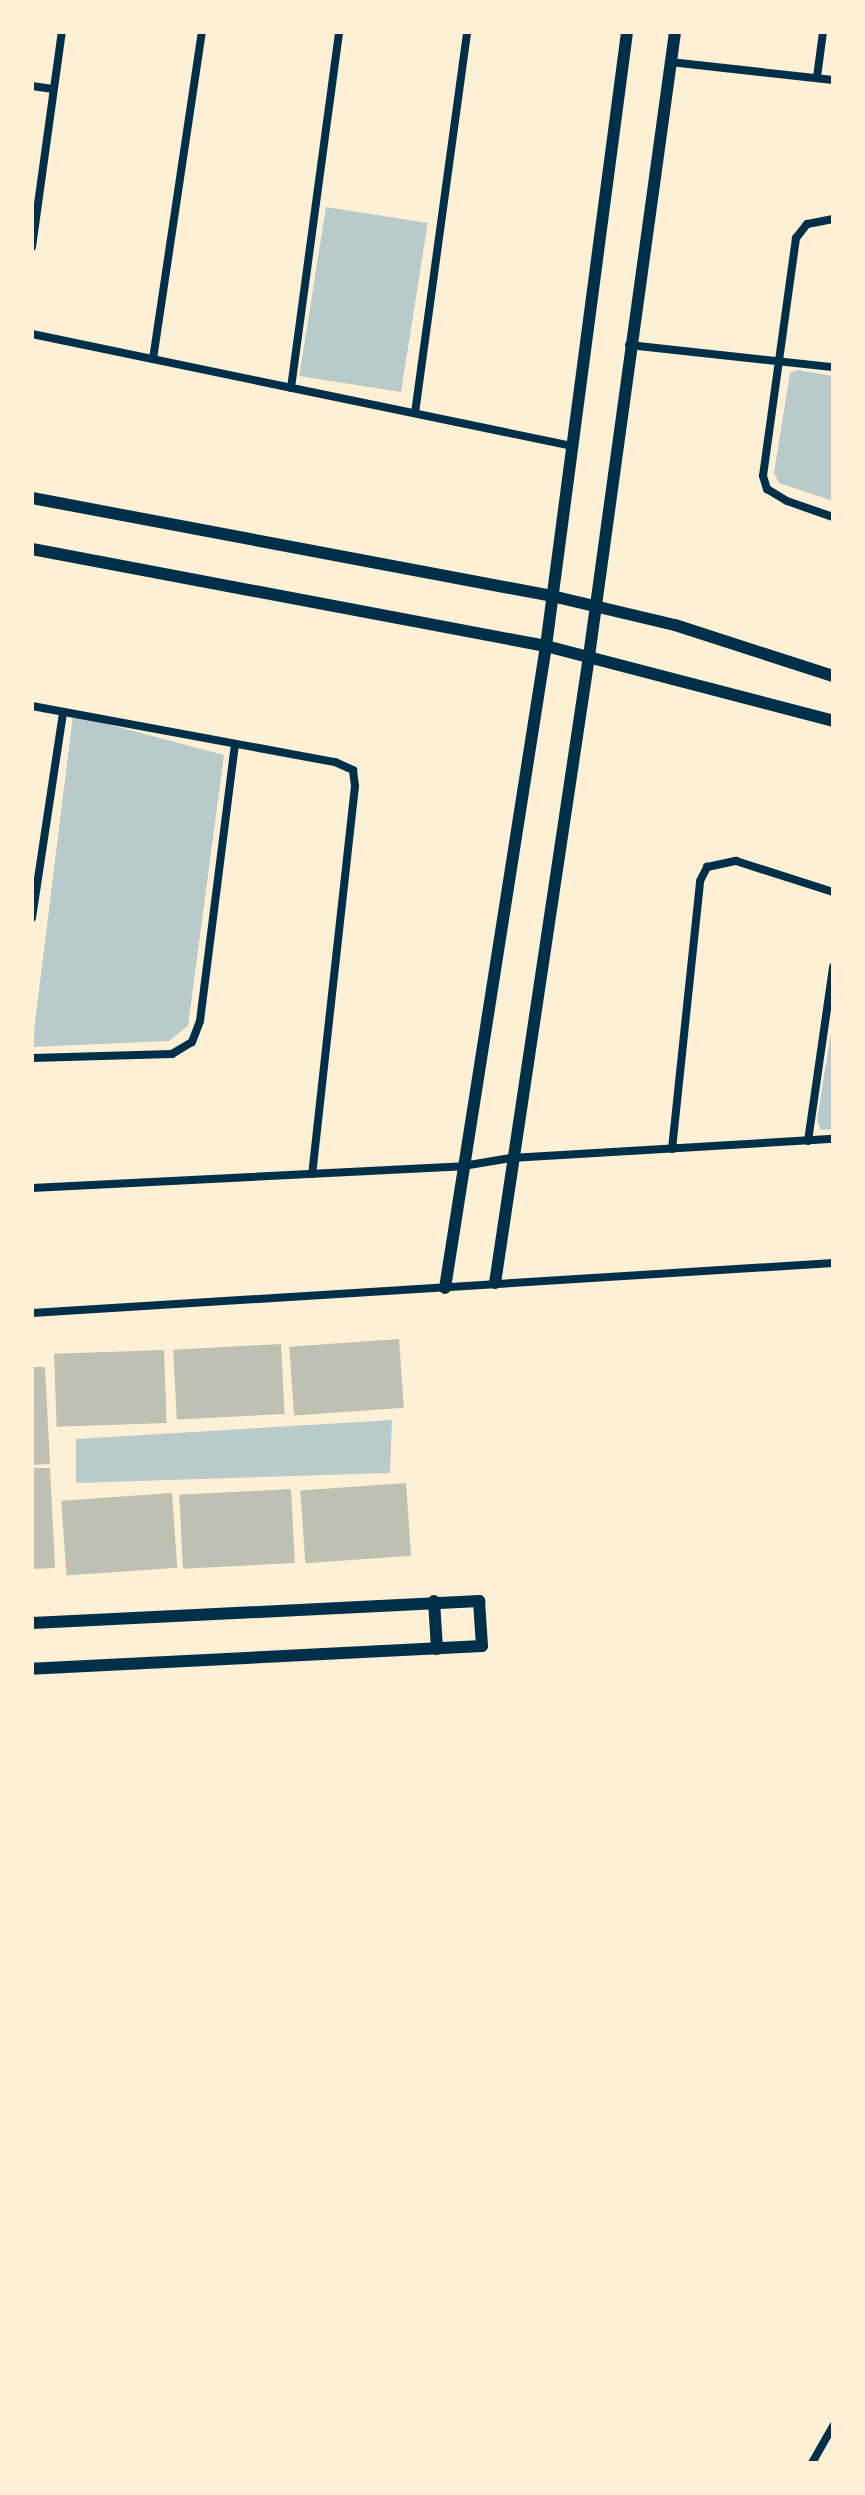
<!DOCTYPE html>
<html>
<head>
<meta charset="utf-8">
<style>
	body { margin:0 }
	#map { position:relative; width:865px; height:2495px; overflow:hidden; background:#fdf0d5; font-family:Spectral,serif }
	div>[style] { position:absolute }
	.green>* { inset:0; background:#b9caca; transform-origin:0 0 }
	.building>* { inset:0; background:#bec0b2; transform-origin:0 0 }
	.minor>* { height:8px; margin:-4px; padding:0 4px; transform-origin:4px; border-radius:4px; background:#003049 }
	.tertiary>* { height:12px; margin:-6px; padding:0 6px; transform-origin:6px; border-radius:6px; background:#003049 }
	span { translate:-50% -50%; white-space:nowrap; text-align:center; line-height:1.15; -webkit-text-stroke:8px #fdf0d5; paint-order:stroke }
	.frame { position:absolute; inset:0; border:34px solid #fdf0d5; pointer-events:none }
</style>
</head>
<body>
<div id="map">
	<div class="green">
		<div style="left:326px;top:207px;width:103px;height:171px;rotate:9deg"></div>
		<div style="clip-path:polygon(798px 370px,833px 376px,833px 501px,779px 483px,774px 473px,790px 373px)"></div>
		<div style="clip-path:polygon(73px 715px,224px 755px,188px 1026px,169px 1041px,32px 1047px)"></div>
		<div style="clip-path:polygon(833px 1020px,833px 1129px,821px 1130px,817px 1120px)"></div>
		<div style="clip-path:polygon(392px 1420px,390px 1473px,76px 1483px,76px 1439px)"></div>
	</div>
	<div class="building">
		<div style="left:399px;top:1339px;width:69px;height:110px;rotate:86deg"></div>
		<div style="left:281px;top:1344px;width:70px;height:108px;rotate:87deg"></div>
		<div style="left:164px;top:1350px;width:73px;height:110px;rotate:88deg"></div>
		<div style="clip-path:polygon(32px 1367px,45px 1367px,50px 1464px,32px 1465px)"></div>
		<div style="clip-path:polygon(32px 1468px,50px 1468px,55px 1568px,32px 1569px)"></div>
		<div style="left:406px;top:1483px;width:73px;height:106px;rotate:86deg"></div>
		<div style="left:291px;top:1489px;width:74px;height:112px;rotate:87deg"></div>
		<div style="left:172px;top:1493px;width:75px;height:111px;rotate:86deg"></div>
	</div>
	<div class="minor">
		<div style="left:670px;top:62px;width:164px;rotate:6.3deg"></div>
		<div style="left:817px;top:77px;width:45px;rotate:-82.4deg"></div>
		<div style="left:32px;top:86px;width:21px;rotate:8deg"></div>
		<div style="left:833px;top:219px;width:26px;rotate:169deg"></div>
		<div style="left:807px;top:224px;width:18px;rotate:128deg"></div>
		<div style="left:796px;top:238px;width:240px;rotate:97.9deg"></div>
		<div style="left:763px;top:476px;width:14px;rotate:73deg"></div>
		<div style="left:767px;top:489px;width:23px;rotate:31deg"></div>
		<div style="left:787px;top:501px;width:49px;rotate:19.2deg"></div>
		<div style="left:32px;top:247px;width:217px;rotate:-82.1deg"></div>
		<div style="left:32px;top:334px;width:551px;rotate:11.72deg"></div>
		<div style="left:629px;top:345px;width:205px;rotate:6.2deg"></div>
		<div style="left:153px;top:359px;width:331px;rotate:-81.5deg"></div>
		<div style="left:291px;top:388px;width:359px;rotate:-82.3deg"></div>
		<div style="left:415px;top:413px;width:385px;rotate:-82.2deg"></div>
		<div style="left:32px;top:706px;width:308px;rotate:10.5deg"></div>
		<div style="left:335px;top:762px;width:20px;rotate:24deg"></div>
		<div style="left:353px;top:770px;width:16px;rotate:83deg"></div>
		<div style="left:355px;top:786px;width:390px;rotate:96.3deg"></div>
		<div style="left:32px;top:918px;width:207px;rotate:-81.4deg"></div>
		<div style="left:32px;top:1058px;width:140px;rotate:-1.6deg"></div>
		<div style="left:172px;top:1054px;width:23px;rotate:-31deg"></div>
		<div style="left:192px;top:1042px;width:22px;rotate:-69deg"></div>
		<div style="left:200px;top:1021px;width:278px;rotate:-82.8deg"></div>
		<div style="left:808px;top:1141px;width:176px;rotate:-81.8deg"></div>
		<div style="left:672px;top:1149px;width:269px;rotate:-84deg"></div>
		<div style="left:700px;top:881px;width:16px;rotate:-63deg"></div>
		<div style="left:707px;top:867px;width:30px;rotate:-12deg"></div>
		<div style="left:736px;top:861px;width:102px;rotate:17.7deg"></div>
		<div style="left:32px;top:1188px;width:432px;rotate:-2.9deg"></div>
		<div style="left:463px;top:1166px;width:49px;rotate:-9.5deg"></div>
		<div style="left:511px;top:1158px;width:323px;rotate:-3.4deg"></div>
		<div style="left:32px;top:1313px;width:803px;rotate:-3.57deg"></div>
		<div style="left:812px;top:2463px;width:43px;rotate:-60.4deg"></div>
	</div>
	<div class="tertiary">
		<div style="left:32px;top:498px;width:529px;rotate:10.67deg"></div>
		<div style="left:552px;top:596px;width:126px;rotate:13.3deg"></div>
		<div style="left:675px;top:625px;width:166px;rotate:17.9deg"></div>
		<div style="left:32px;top:549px;width:523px;rotate:10.69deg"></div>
		<div style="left:546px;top:646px;width:297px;rotate:14.6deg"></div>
		<div style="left:495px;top:1283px;width:634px;rotate:-81.47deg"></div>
		<div style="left:589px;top:656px;width:630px;rotate:-82.15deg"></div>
		<div style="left:445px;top:1288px;width:650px;rotate:-81.06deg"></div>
		<div style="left:546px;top:646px;width:619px;rotate:-82.48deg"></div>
		<div style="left:434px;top:1601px;width:48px;rotate:86.4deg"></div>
		<div style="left:32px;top:1623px;width:448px;rotate:-2.8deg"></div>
		<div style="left:479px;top:1601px;width:45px;rotate:86.2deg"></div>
		<div style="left:482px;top:1646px;width:451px;rotate:177.1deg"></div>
	</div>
	<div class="frame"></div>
</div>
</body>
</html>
